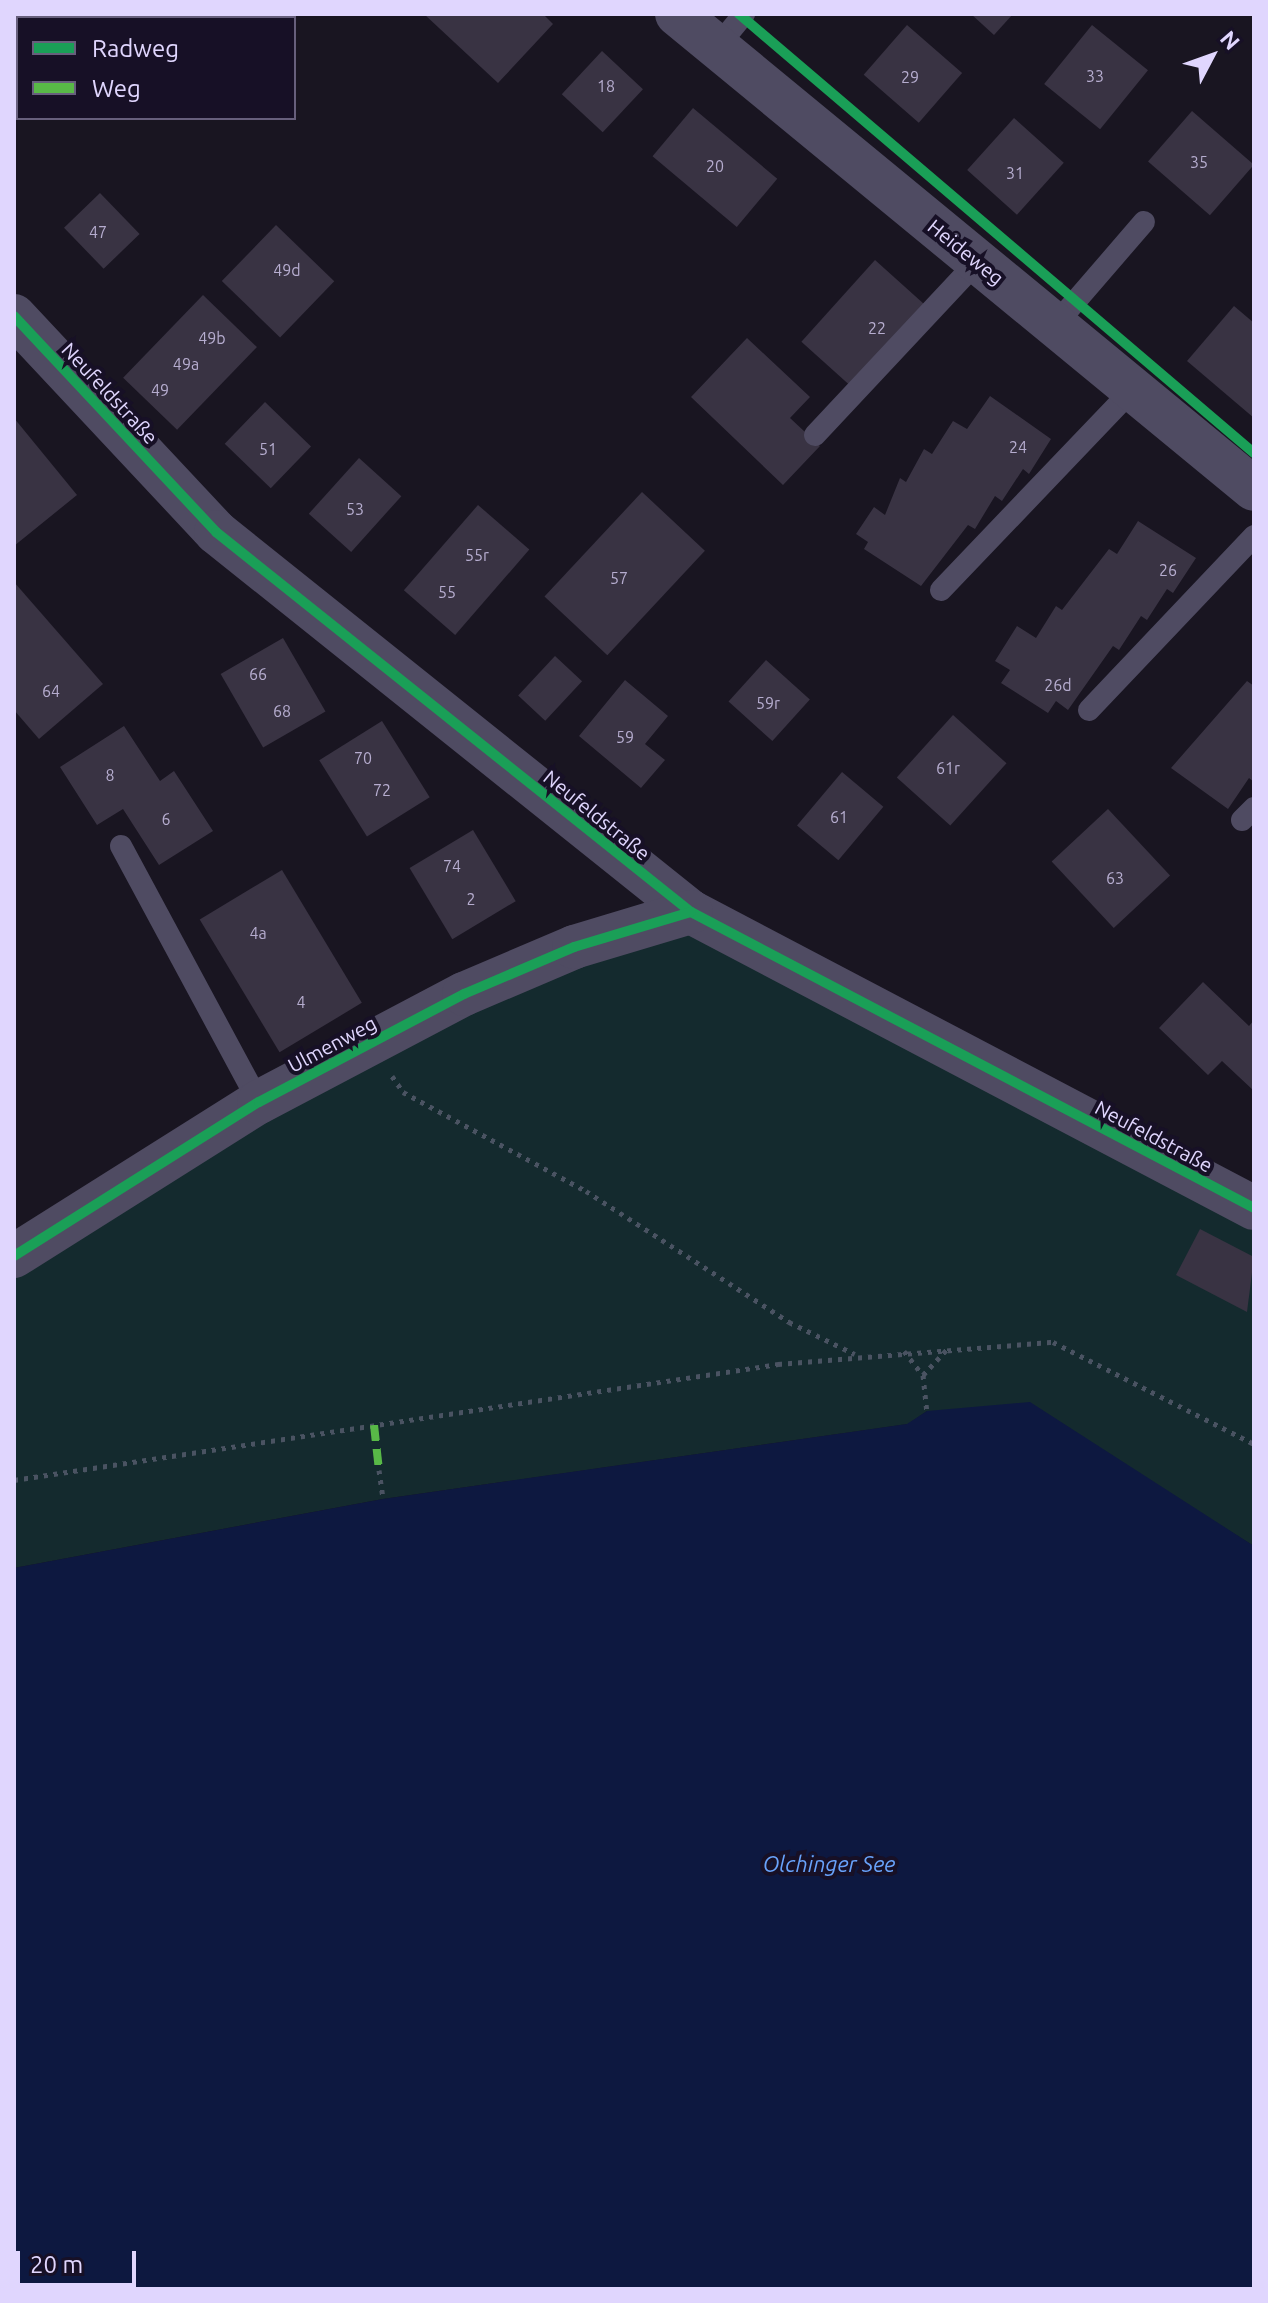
<!DOCTYPE html>
<html>
<head>
<meta charset="utf-8">
<style>
	body { margin:0 }
	#map { position:relative; width:1268px; height:2303px; overflow:hidden; background:#191521; font-family:Ubuntu,sans-serif }
	div>[style] { position:absolute }
	.green>* { inset:0; background:#142a2e }
	.water>* { inset:0; background:#0d1840 }
	.building>* { inset:0; background:#393343; transform-origin:0 0 }
	.path>* { height:5px; margin-top:-2.5px; transform-origin:0; background:repeating-linear-gradient(90deg,#4a5362 0 4px,transparent 0 10px) }
	.lane>* { height:22px; margin:-11px; padding:0 11px; transform-origin:11px; border-radius:11px; background:#4f4b62 }
	.street>* { height:44px; margin:-22px; padding:0 22px; transform-origin:22px; border-radius:22px; background:#4f4b62 }
	.quiet>* { height:8px; margin-top:-4px; transform-origin:0; background:repeating-linear-gradient(90deg,#58b947 0 16px,transparent 0 24px) }
	.cycleway>* { height:10px; margin:-5px; padding:0 5px; transform-origin:5px; border-radius:5px; background:#1a9f57 }
	span { translate:-50% -50%; white-space:nowrap; text-align:center; line-height:1.15; -webkit-text-stroke:8px #171026; paint-order:stroke }
	.number-label { font-size:16px; color:#b6adcf }
	.number-label span { -webkit-text-stroke-width:0 }
	.street-label { font-size:20px; color:#e0d6fe }
	.water-label { font-size:22px; color:#68a2fa; font-style:italic }
	.frame { position:absolute; inset:0; border:16px solid #e0d6fe; pointer-events:none }
	.legend { position:absolute; left:16px; top:16px; width:280px; height:104px; box-sizing:border-box; background:#171026; border:2px solid #675f7c; margin:0; padding:10px 14px; list-style:none; font-size:24px; color:#e0d6fe }
	.legend li { display:flex; align-items:center; gap:16px; height:40px }
	.legend b { width:40px; border:2px solid #675f7c }
	.north { position:absolute; left:1172px; top:16px; width:80px; height:80px; -webkit-text-stroke:6px #171026; paint-order:stroke; rotate:49deg; font-size:22px; font-weight:700; line-height:32px; text-align:center; color:#e0d6fe }
	.north::after { content:''; display:block; margin:auto; width:28px; height:36px; background:#e0d6fe; clip-path:polygon(50% 0,100% 100%,50% 72%,0 100%) }
	.scale { position:absolute; left:16px; top:2251px; width:120px; height:36px; box-sizing:border-box; border:4px solid #e0d6fe; border-top:0; padding-left:10px; font-size:24px; line-height:28px; white-space:nowrap; color:#e0d6fe; -webkit-text-stroke:6px #171026; paint-order:stroke }
</style>
</head>
<body>
<div id="map">
	<div class="green">
		<div style="clip-path:polygon(691px 912px,1254px 1208px,1254px 1546px,1173px 1496px,927px 1411px,908px 1424px,383px 1499px,14px 1568px,14px 1256px,259px 1102px)"></div>
	</div>
	<div class="water">
		<div style="clip-path:polygon(1030px 1402px,1254px 1546px,1254px 2289px,14px 2289px,14px 1568px,383px 1499px,907px 1424px,927px 1411px)"></div>
	</div>
	<div class="building">
		<div style="clip-path:polygon(14px 14px,25px 18px,14px 31px)"></div>
		<div style="clip-path:polygon(424px 14px,543px 14px,553px 24px,498px 83px)"></div>
		<div style="clip-path:polygon(971px 14px,1013px 14px,994px 35px)"></div>
		<div style="left:907px;top:25px;width:73px;height:66px;rotate:41deg"></div>
		<div style="left:1092px;top:25px;width:72px;height:76px;rotate:39deg"></div>
		<div style="left:602px;top:51px;width:56px;height:59px;rotate:43deg"></div>
		<div style="left:693px;top:108px;width:110px;height:63px;rotate:40deg"></div>
		<div style="left:1192px;top:111px;width:82px;height:67px;rotate:41deg"></div>
		<div style="left:1014px;top:118px;width:67px;height:70px;rotate:42deg"></div>
		<div style="left:100px;top:193px;width:57px;height:50px;rotate:46deg"></div>
		<div style="left:276px;top:225px;width:81px;height:78px;rotate:44deg"></div>
		<div style="left:875px;top:260px;width:70px;height:110px;rotate:42deg"></div>
		<div style="left:203px;top:295px;width:75px;height:115px;rotate:44deg"></div>
		<div style="clip-path:polygon(1234px 306px,1254px 323px,1254px 418px,1187px 361px)"></div>
		<div style="clip-path:polygon(747px 338px,810px 397px,790px 418px,820px 446px,783px 485px,691px 397px)"></div>
		<div style="clip-path:polygon(990px 396px,1051px 439px,1029px 474px,1023px 469px,1002px 501px,995px 496px,975px 529px,968px 525px,921px 586px,864px 549px,868px 542px,856px 534px,874px 507px,885px 515px,900px 478px,906px 482px,924px 449px,932px 454px,953px 421px,967px 429px)"></div>
		<div style="left:265px;top:402px;width:64px;height:58px;rotate:44deg"></div>
		<div style="clip-path:polygon(14px 418px,77px 495px,14px 546px)"></div>
		<div style="left:359px;top:458px;width:57px;height:75px;rotate:42deg"></div>
		<div style="left:642px;top:492px;width:86px;height:143px;rotate:43deg"></div>
		<div style="left:478px;top:505px;width:68px;height:113px;rotate:41deg"></div>
		<div style="clip-path:polygon(1138px 521px,1196px 558px,1173px 593px,1167px 589px,1147px 620px,1141px 616px,1119px 650px,1113px 646px,1068px 710px,1056px 701px,1048px 713px,1001px 683px,1010px 670px,995px 661px,1017px 626px,1036px 638px,1056px 606px,1062px 610px,1109px 549px,1117px 554px)"></div>
		<div style="clip-path:polygon(14px 582px,103px 684px,39px 739px,14px 710px)"></div>
		<div style="left:283px;top:638px;width:85px;height:72px;rotate:60deg"></div>
		<div style="left:555px;top:656px;width:37px;height:54px;rotate:43deg"></div>
		<div style="left:766px;top:660px;width:59px;height:56px;rotate:42deg"></div>
		<div style="clip-path:polygon(625px 680px,668px 716px,645px 744px,665px 760px,641px 788px,579px 736px)"></div>
		<div style="clip-path:polygon(1247px 681px,1254px 686px,1254px 782px,1249px 778px,1228px 809px,1171px 768px)"></div>
		<div style="left:953px;top:715px;width:72px;height:84px;rotate:42deg"></div>
		<div style="left:382px;top:721px;width:90px;height:74px;rotate:58deg"></div>
		<div style="clip-path:polygon(124px 726px,160px 781px,174px 771px,213px 831px,159px 865px,123px 809px,97px 825px,60px 767px)"></div>
		<div style="left:842px;top:772px;width:54px;height:70px;rotate:40deg"></div>
		<div style="left:1108px;top:809px;width:91px;height:77px;rotate:47deg"></div>
		<div style="left:473px;top:830px;width:83px;height:74px;rotate:59deg"></div>
		<div style="left:282px;top:870px;width:155px;height:96px;rotate:59deg"></div>
		<div style="clip-path:polygon(1203px 982px,1249px 1026px,1254px 1020px,1254px 1091px,1222px 1061px,1208px 1075px,1159px 1028px)"></div>
		<div style="clip-path:polygon(1200px 1229px,1254px 1257px,1247px 1312px,1176px 1275px)"></div>
	</div>
	<div class="path">
		<div style="left:392px;top:1076px;width:19px;rotate:55deg"></div>
		<div style="left:403px;top:1092px;width:208px;rotate:28.4deg"></div>
		<div style="left:586px;top:1191px;width:242px;rotate:32.8deg"></div>
		<div style="left:789px;top:1322px;width:73px;rotate:25.9deg"></div>
		<div style="left:904px;top:1351px;width:31px;rotate:52deg"></div>
		<div style="left:923px;top:1375px;width:36px;rotate:84deg"></div>
		<div style="left:923px;top:1375px;width:35px;rotate:-47deg"></div>
		<div style="left:379px;top:1470px;width:29px;rotate:82deg"></div>
		<div style="left:14px;top:1480px;width:773px;rotate:-8.63deg"></div>
		<div style="left:778px;top:1364px;width:276px;rotate:-4.6deg"></div>
		<div style="left:1053px;top:1342px;width:225px;rotate:26.9deg"></div>
	</div>
	<div class="lane">
		<div style="left:717px;top:47px;width:43px;rotate:-50.7deg"></div>
		<div style="left:1055px;top:325px;width:136px;rotate:-49.2deg"></div>
		<div style="left:815px;top:435px;width:237px;rotate:-46.9deg"></div>
		<div style="left:941px;top:590px;width:278px;rotate:-46.3deg"></div>
		<div style="left:1089px;top:710px;width:240px;rotate:-46.5deg"></div>
		<div style="left:1242px;top:820px;width:17px;rotate:-45deg"></div>
		<div style="left:121px;top:846px;width:291px;rotate:61.7deg"></div>
	</div>
	<div class="street">
		<div style="left:677px;top:14px;width:747px;rotate:39.46deg"></div>
		<div style="left:14px;top:316px;width:296px;rotate:46.9deg"></div>
		<div style="left:216px;top:532px;width:608px;rotate:38.66deg"></div>
		<div style="left:691px;top:912px;width:636px;rotate:27.73deg"></div>
		<div style="left:14px;top:1256px;width:289px;rotate:-32.2deg"></div>
		<div style="left:259px;top:1102px;width:232px;rotate:-27.8deg"></div>
		<div style="left:464px;top:994px;width:120px;rotate:-23.1deg"></div>
		<div style="left:574px;top:947px;width:122px;rotate:-16.7deg"></div>
	</div>
	<div class="quiet">
		<div style="left:374px;top:1425px;width:45px;rotate:83.7deg"></div>
	</div>
	<div class="cycleway">
		<div style="left:739px;top:14px;width:677px;rotate:40.45deg"></div>
		<div style="left:14px;top:316px;width:296px;rotate:46.9deg"></div>
		<div style="left:216px;top:532px;width:608px;rotate:38.66deg"></div>
		<div style="left:691px;top:912px;width:636px;rotate:27.73deg"></div>
		<div style="left:14px;top:1256px;width:289px;rotate:-32.2deg"></div>
		<div style="left:259px;top:1102px;width:232px;rotate:-27.8deg"></div>
		<div style="left:464px;top:994px;width:120px;rotate:-23.1deg"></div>
		<div style="left:574px;top:947px;width:122px;rotate:-16.7deg"></div>
	</div>
	<div class="number-label">
		<span style="left:1095px;top:76px">33</span>
		<span style="left:910px;top:77px">29</span>
		<span style="left:606px;top:86px">18</span>
		<span style="left:1199px;top:162px">35</span>
		<span style="left:715px;top:166px">20</span>
		<span style="left:1015px;top:173px">31</span>
		<span style="left:98px;top:232px">47</span>
		<span style="left:287px;top:270px">49d</span>
		<span style="left:877px;top:328px">22</span>
		<span style="left:212px;top:338px">49b</span>
		<span style="left:186px;top:364px">49a</span>
		<span style="left:160px;top:390px">49</span>
		<span style="left:1018px;top:447px">24</span>
		<span style="left:268px;top:449px">51</span>
		<span style="left:355px;top:509px">53</span>
		<span style="left:477px;top:555px">55r</span>
		<span style="left:1168px;top:570px">26</span>
		<span style="left:619px;top:578px">57</span>
		<span style="left:447px;top:592px">55</span>
		<span style="left:258px;top:674px">66</span>
		<span style="left:1058px;top:685px">26d</span>
		<span style="left:51px;top:691px">64</span>
		<span style="left:768px;top:703px">59r</span>
		<span style="left:282px;top:711px">68</span>
		<span style="left:625px;top:737px">59</span>
		<span style="left:363px;top:758px">70</span>
		<span style="left:948px;top:768px">61r</span>
		<span style="left:110px;top:775px">8</span>
		<span style="left:382px;top:790px">72</span>
		<span style="left:839px;top:817px">61</span>
		<span style="left:166px;top:819px">6</span>
		<span style="left:452px;top:866px">74</span>
		<span style="left:1115px;top:878px">63</span>
		<span style="left:471px;top:899px">2</span>
		<span style="left:258px;top:933px">4a</span>
		<span style="left:301px;top:1002px">4</span>
	</div>
	<div class="street-label">
		<span style="left:966px;top:252px;rotate:39deg">Heideweg</span>
		<span style="left:110px;top:393px;rotate:47deg">Neufeldstraße</span>
		<span style="left:597px;top:815px;rotate:39deg">Neufeldstraße</span>
		<span style="left:332px;top:1044px;rotate:-28deg">Ulmenweg</span>
		<span style="left:1154px;top:1136px;rotate:28deg">Neufeldstraße</span>
	</div>
	<div class="water-label">
		<span style="left:829px;top:1864px">Olchinger See</span>
	</div>
	<div class="frame"></div>
	<ul class="legend">
	<li><b style="height:10px;background:#1a9f57"></b>Radweg</li>
	<li><b style="height:10px;background:#58b947"></b>Weg</li>
	</ul>
	<div class="north">N</div>
	<div class="scale">20 m</div>
</div>
</body>
</html>
